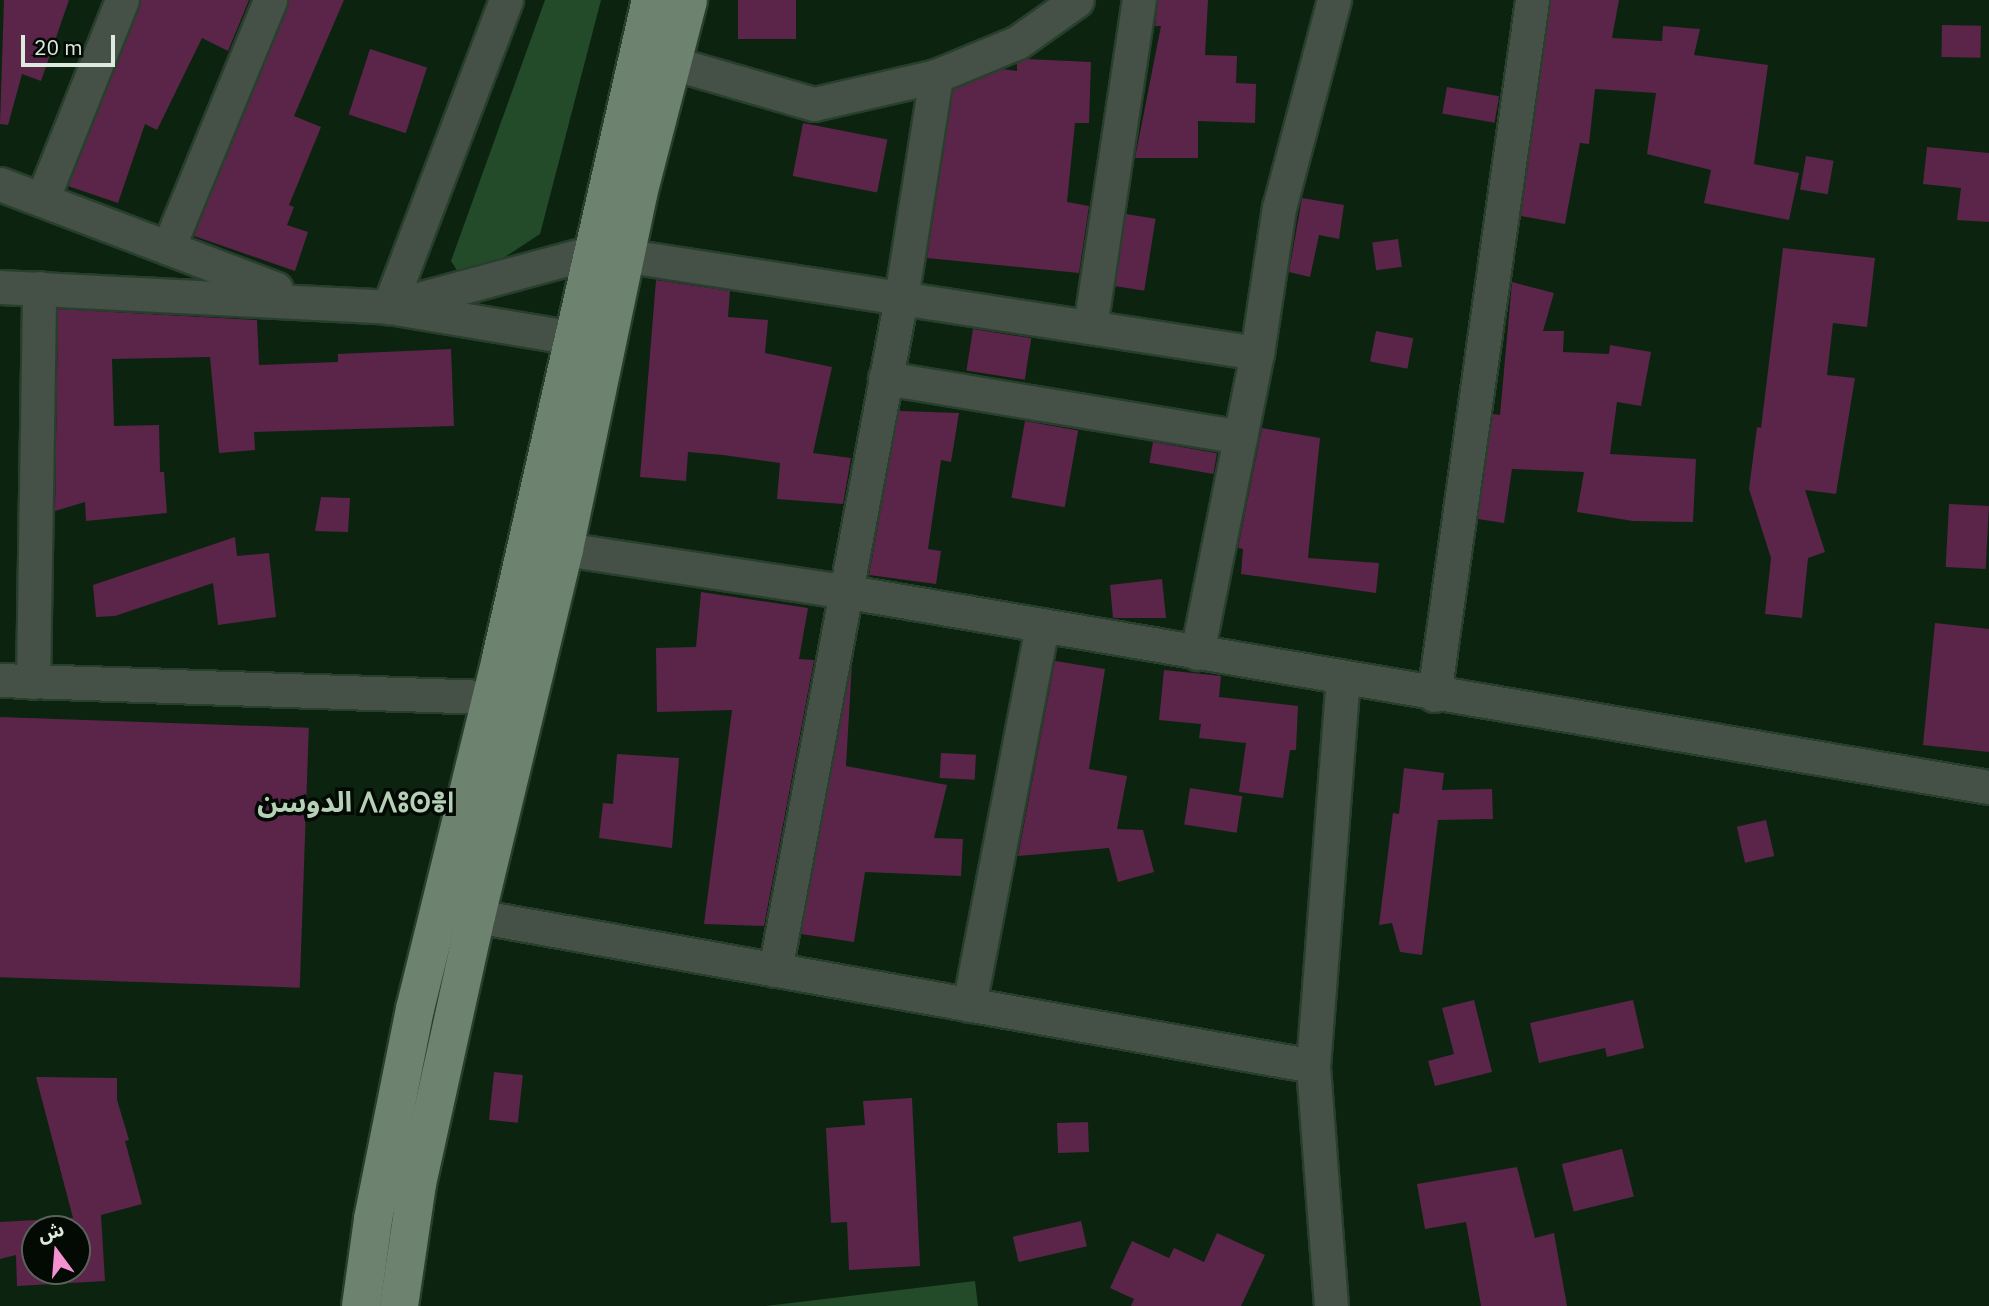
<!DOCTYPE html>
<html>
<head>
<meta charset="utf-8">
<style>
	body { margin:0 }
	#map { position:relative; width:1989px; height:1306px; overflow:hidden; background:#0c2310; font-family:"IBM Plex Sans","Noto Sans Arabic","Noto Sans Tifinagh",sans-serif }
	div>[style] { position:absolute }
	.green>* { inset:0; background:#234b2a }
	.building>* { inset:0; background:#5a2548; transform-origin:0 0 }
	.roads { filter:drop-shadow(2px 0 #293f2d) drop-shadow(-2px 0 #293f2d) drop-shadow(0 2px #293f2d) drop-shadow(0 -2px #293f2d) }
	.minor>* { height:33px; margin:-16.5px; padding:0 16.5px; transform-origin:16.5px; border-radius:16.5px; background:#455046 }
	.primary>* { height:38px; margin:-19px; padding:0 19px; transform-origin:19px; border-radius:19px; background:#6d836f }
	span { translate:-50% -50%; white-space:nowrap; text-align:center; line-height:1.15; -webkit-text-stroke:7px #030903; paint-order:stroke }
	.district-label { font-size:28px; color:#b5d0b7; font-weight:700 }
	.north { position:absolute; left:21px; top:1215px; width:70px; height:70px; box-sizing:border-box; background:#030903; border:2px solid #5a635b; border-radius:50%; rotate:344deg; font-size:19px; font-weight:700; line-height:28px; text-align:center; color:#dcebde }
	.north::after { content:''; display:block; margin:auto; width:24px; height:32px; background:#f590d1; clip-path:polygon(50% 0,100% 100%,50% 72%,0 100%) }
	.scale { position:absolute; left:21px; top:35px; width:94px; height:32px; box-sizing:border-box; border:4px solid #dcebde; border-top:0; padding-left:9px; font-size:21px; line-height:24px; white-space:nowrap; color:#dcebde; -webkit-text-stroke:5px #030903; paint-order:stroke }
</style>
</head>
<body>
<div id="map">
	<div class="green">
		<div style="clip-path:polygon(545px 0,601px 0,540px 234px,488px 268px,458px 272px,451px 261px)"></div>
		<div style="clip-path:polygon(975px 1281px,978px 1306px,766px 1306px)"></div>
	</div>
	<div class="building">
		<div style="clip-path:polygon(4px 0,69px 0,41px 81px,22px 74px,8px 125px,0 124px)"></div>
		<div style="clip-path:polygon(141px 0,249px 0,228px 51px,202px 38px,157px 130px,145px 124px,118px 203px,68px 186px)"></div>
		<div style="clip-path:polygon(289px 0,344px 0,294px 116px,321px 127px,289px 205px,294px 207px,287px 225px,308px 232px,295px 271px,194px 236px)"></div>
		<div style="left:738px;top:0;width:58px;height:39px"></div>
		<div style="clip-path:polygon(1158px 0,1208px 0,1205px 55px,1237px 56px,1236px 83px,1256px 84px,1255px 123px,1198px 121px,1198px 158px,1135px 158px,1161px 26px,1155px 26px)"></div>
		<div style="clip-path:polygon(1551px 0,1619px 0,1612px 38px,1662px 41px,1663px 26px,1700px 29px,1694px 55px,1768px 65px,1754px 164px,1799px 173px,1789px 220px,1704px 203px,1711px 170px,1647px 154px,1656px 93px,1595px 89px,1589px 144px,1580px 143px,1565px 224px,1521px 216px)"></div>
		<div style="left:1942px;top:25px;width:39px;height:32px;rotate:1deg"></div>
		<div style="left:370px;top:49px;width:60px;height:69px;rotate:18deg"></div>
		<div style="clip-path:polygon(1026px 59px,1091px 62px,1089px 123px,1075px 123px,1067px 202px,1089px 206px,1079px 273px,927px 258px,953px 90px,1002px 69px,1017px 71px,1017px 63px)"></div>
		<div style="left:1447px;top:87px;width:53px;height:27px;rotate:10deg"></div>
		<div style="left:803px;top:123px;width:86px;height:54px;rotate:11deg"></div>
		<div style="clip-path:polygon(1927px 147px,1989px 153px,1989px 222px,1957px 220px,1961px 188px,1923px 184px)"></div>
		<div style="left:1806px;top:156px;width:28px;height:34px;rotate:10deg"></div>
		<div style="clip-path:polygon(1302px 198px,1344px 205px,1339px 239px,1319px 235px,1310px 277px,1289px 272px)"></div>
		<div style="left:1126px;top:214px;width:30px;height:73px;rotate:9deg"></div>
		<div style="left:1398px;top:239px;width:28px;height:26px;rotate:82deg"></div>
		<div style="clip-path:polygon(1783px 248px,1875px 258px,1867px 327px,1833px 323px,1827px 375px,1855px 378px,1836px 494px,1805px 490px,1825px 552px,1808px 558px,1802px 618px,1765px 614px,1771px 558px,1749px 489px,1757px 427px,1761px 428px)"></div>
		<div style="clip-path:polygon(656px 280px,730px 291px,728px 317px,768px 320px,765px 353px,832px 367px,813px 453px,851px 458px,843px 504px,777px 499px,780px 463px,723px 455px,688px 452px,686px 481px,640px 477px)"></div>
		<div style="clip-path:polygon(1512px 282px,1554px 293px,1543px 331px,1564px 331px,1563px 352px,1609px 354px,1610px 345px,1651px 352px,1641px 406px,1617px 402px,1610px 454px,1696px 459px,1693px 522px,1633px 521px,1577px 512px,1584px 472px,1512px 469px,1504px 523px,1478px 519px,1493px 414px,1500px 415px)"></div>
		<div style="clip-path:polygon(58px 309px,257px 320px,259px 365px,338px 362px,338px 354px,451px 349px,454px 426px,254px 432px,255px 450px,219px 453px,210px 357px,112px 359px,114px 426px,159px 425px,160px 472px,164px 472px,167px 513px,86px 521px,85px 502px,55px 511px)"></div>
		<div style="left:973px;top:329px;width:59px;height:42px;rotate:9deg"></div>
		<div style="left:1376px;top:331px;width:38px;height:31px;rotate:11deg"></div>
		<div style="clip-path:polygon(899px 411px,959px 413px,951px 462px,941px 460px,928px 549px,941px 551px,936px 584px,869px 575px)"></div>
		<div style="left:1025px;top:421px;width:54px;height:78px;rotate:10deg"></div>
		<div style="clip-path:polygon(1262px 428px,1320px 438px,1308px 558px,1379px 563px,1376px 593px,1241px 574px,1243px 549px,1238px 548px)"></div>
		<div style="left:1153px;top:442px;width:65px;height:21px;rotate:10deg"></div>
		<div style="clip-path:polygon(321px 497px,350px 498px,348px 532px,315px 531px)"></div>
		<div style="left:1949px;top:504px;width:40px;height:63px;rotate:3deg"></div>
		<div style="clip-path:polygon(235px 537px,237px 556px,269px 553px,276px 617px,218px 625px,213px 583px,115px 616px,96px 617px,93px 585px)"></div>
		<div style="clip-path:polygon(1162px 579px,1166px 618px,1113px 618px,1110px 585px)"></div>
		<div style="clip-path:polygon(701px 592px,808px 608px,799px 659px,814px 660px,764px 926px,704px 924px,732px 710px,657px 712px,656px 648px,696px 647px)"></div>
		<div style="clip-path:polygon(1935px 623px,1989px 629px,1989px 752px,1923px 745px)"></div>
		<div style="clip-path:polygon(1055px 661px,1105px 669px,1089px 769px,1127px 776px,1117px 829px,1143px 830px,1154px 872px,1118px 882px,1109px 848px,1018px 856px)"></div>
		<div style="clip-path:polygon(852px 663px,846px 766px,947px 785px,934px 838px,963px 839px,961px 876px,865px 872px,854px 942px,801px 934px)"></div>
		<div style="clip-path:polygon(1164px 670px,1221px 676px,1219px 697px,1298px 706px,1296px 750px,1290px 750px,1283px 798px,1239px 792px,1246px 743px,1199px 738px,1201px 724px,1159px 720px)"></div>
		<div style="left:0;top:717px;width:309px;height:260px;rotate:2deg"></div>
		<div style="left:941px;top:753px;width:35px;height:25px;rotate:3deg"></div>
		<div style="clip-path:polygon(617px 754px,679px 758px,672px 848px,599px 838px,603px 803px,613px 804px)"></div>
		<div style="clip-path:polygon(1404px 768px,1444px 773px,1442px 790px,1492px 789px,1493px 819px,1438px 820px,1422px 955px,1400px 952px,1392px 923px,1379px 925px,1393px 813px,1399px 814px)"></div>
		<div style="left:1190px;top:788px;width:53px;height:37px;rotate:9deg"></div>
		<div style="left:1766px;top:820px;width:37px;height:30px;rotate:77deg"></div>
		<div style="clip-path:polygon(1474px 1000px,1492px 1072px,1435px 1086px,1428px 1061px,1454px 1054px,1442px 1008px)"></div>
		<div style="clip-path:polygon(1633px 1000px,1644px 1048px,1607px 1057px,1605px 1048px,1539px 1063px,1530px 1023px)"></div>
		<div style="left:494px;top:1072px;width:29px;height:48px;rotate:6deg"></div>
		<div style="clip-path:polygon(evenodd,36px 1077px,117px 1078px,117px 1100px,129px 1140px,125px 1141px,142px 1204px,101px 1215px,105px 1281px,17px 1286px,16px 1255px,0 1259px,0 1222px,73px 1218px,36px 1077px,35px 1229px,77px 1229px,77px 1271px,35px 1271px,35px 1229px)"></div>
		<div style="clip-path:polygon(912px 1098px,920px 1266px,849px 1270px,847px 1222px,831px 1223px,826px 1128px,865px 1125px,863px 1101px)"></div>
		<div style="left:1088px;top:1122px;width:30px;height:31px;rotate:88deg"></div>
		<div style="left:1622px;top:1149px;width:49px;height:62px;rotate:76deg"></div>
		<div style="clip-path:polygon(1517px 1167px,1535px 1238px,1554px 1233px,1567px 1306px,1481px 1306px,1466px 1222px,1425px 1229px,1417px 1184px)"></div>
		<div style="left:1081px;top:1221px;width:26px;height:70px;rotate:77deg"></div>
		<div style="clip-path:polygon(1217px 1233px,1265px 1255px,1241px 1306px,1131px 1306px,1134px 1299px,1110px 1288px,1132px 1241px,1169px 1258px,1174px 1248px,1204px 1262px)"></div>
	</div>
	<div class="roads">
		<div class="minor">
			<div style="left:506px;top:0;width:329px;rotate:110.9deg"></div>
			<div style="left:389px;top:307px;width:188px;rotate:9.5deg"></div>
			<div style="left:672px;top:63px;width:148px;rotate:16.1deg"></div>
			<div style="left:814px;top:104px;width:125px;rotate:-12.9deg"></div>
			<div style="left:936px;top:76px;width:89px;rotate:-22.5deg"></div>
			<div style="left:1018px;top:42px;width:72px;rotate:-35.4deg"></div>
			<div style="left:0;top:184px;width:295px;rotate:20.8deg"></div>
			<div style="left:42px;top:200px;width:215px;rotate:-68.2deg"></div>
			<div style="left:168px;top:248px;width:268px;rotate:-67.6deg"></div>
			<div style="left:0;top:287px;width:390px;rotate:2.9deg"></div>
			<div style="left:389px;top:307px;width:214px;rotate:-15.1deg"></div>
			<div style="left:596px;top:251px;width:669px;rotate:8.77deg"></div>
			<div style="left:1090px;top:327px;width:331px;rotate:-81.5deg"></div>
			<div style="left:885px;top:378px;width:360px;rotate:9.4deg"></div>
			<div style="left:564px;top:549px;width:282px;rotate:8.6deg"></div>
			<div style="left:843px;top:591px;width:1163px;rotate:9.71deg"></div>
			<div style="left:1197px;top:653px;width:306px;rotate:-78.7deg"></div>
			<div style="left:1257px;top:353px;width:147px;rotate:-81.4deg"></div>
			<div style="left:1279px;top:208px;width:215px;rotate:-75.2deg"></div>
			<div style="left:0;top:680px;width:489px;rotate:2deg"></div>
			<div style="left:33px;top:682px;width:394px;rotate:-89.1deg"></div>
			<div style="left:1434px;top:695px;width:702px;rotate:-81.97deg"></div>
			<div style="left:476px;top:916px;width:850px;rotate:10.16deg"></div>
			<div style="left:775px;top:970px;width:684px;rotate:-79.38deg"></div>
			<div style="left:901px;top:298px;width:225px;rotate:-81deg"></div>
			<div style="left:969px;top:1005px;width:386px;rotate:-79.1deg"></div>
			<div style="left:1331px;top:1306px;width:241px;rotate:-94.3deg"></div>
			<div style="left:1313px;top:1066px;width:388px;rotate:-85.6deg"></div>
		</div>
		<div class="primary">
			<div style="left:361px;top:1306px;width:88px;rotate:-82.1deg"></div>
			<div style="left:373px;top:1219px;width:214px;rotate:-78.7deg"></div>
			<div style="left:415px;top:1009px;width:361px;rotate:-76.2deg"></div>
			<div style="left:501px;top:658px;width:675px;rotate:-77.16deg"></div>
			<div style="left:399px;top:1306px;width:123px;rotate:-81.6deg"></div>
			<div style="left:417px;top:1184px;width:274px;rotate:-77.6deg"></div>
			<div style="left:476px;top:916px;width:377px;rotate:-76.5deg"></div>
			<div style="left:564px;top:549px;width:363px;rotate:-78.2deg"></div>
			<div style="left:638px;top:194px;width:200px;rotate:-75.5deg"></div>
		</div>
	</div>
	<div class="district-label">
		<span style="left:356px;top:802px">الدوسن ⴷⴷⵓⵙⴻⵏ</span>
	</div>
	<div class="north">ش</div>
	<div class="scale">20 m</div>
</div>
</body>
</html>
